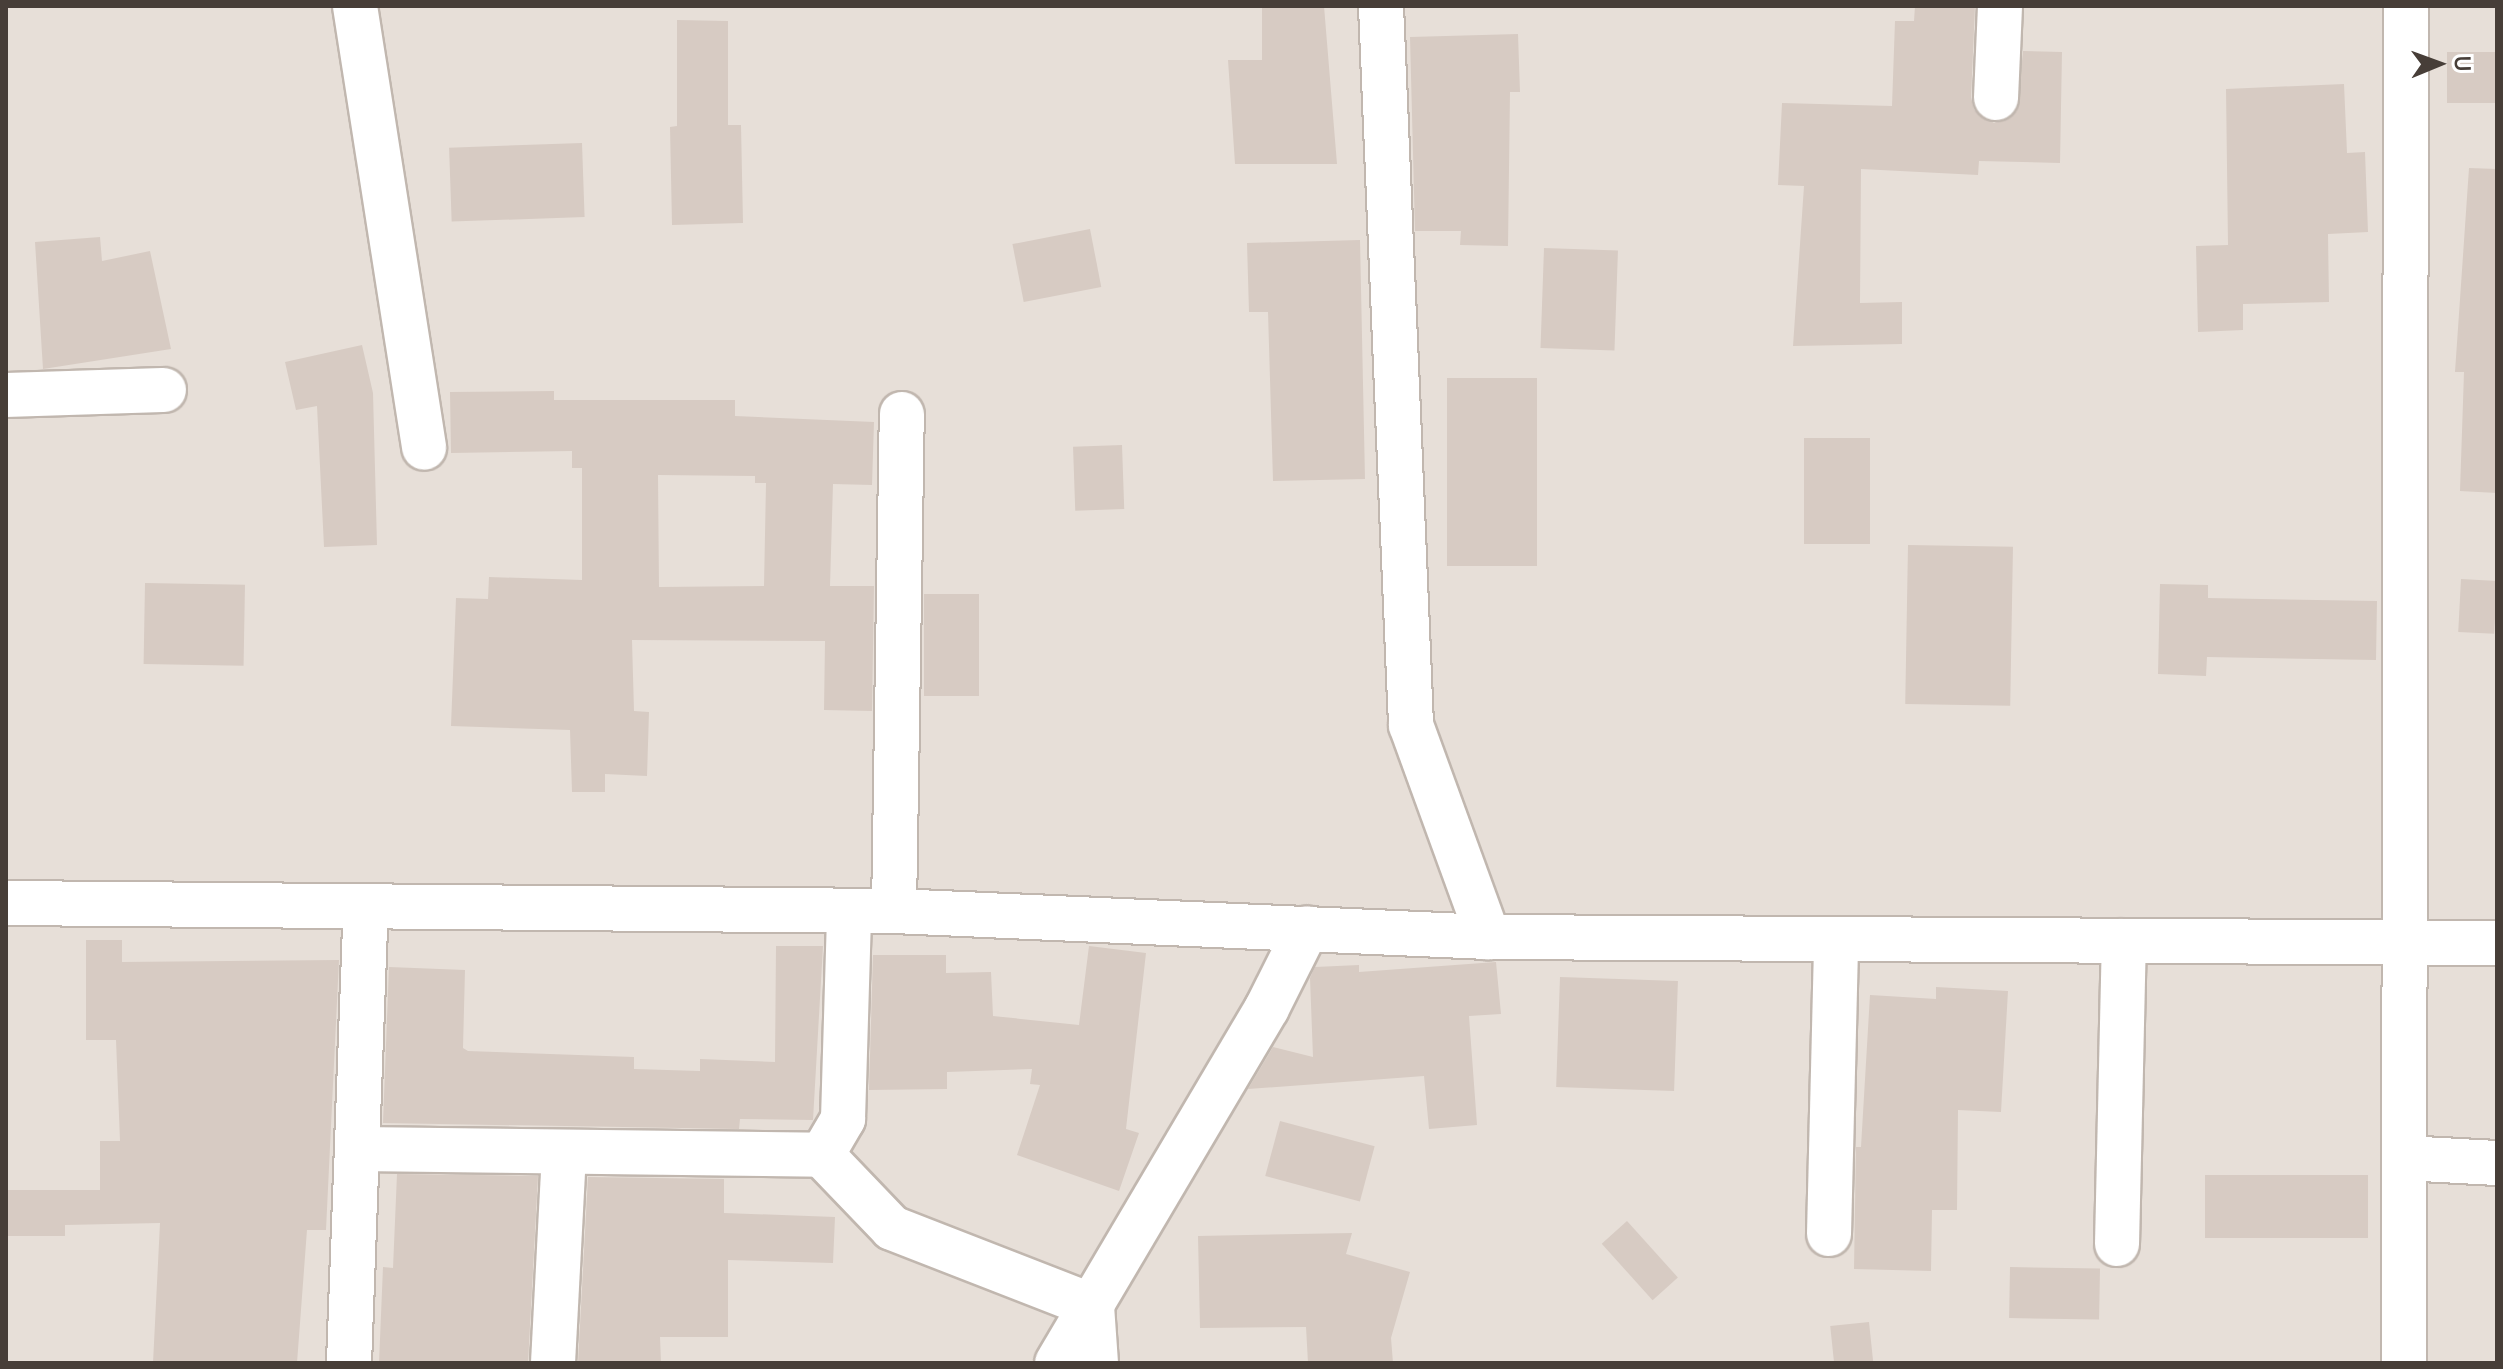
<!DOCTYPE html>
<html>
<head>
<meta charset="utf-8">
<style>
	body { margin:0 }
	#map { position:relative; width:2503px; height:1369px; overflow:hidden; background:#f3eee9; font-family:Manrope,sans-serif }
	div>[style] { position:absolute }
	.residential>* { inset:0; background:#e7dfd8; transform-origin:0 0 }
	.building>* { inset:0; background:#d7cbc3; transform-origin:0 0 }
	.roads { filter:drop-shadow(2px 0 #c1b7af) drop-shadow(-2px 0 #c1b7af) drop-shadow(0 2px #c1b7af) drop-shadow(0 -2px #c1b7af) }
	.minor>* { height:44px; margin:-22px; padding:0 22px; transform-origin:22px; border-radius:22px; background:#fff }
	span { translate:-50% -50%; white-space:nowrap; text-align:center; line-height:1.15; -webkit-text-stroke:8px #fff; paint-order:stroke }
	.frame { position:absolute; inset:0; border:8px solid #473e38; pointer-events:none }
	.north { position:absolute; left:2399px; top:24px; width:80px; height:80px; -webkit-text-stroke:6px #fff; paint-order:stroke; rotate:89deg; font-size:22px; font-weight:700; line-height:32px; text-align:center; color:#473e38 }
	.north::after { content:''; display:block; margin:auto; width:28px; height:36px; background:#473e38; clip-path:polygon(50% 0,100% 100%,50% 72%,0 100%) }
</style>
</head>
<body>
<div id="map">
	<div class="residential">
		<div style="left:6px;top:6px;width:2491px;height:1357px"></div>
	</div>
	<div class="building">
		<div style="clip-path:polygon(1262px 6px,1324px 6px,1337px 164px,1235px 164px,1228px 60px,1262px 60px)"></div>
		<div style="clip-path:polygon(1915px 6px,1975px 6px,1971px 98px,1974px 110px,1994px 123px,2017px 111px,2023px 51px,2062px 52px,2060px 163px,1979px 161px,1978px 175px,1861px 169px,1860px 303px,1902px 302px,1902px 344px,1793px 346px,1804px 186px,1778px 185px,1782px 103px,1892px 106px,1895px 21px,1914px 21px)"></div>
		<div style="clip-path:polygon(677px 20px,728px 21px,728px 125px,741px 125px,743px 223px,672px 225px,670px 127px,677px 126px)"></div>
		<div style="clip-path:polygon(1518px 34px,1520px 92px,1510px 92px,1508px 246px,1460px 245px,1461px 231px,1415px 231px,1410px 37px)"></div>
		<div style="left:2447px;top:52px;width:50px;height:51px"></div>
		<div style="clip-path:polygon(2344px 84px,2347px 153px,2365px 152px,2368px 232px,2328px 234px,2329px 302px,2243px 304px,2243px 330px,2198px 332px,2196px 246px,2228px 245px,2226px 89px)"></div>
		<div style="left:582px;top:143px;width:74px;height:133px;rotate:88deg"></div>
		<div style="clip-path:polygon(2469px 168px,2497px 169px,2497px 493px,2460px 491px,2464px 372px,2455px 372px)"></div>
		<div style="left:1090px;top:229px;width:59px;height:79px;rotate:79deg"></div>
		<div style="clip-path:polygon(100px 237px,102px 261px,150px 251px,171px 349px,43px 369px,35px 242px)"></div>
		<div style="clip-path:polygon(1360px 240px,1365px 479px,1273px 481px,1268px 312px,1249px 312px,1247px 243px)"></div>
		<div style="left:1544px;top:248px;width:74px;height:100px;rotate:2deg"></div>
		<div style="clip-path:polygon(362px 345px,373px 393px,377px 545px,324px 547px,317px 406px,296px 410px,285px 362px)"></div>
		<div style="left:1447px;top:378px;width:90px;height:188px"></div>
		<div style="clip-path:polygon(evenodd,554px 391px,554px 400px,735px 400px,735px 416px,874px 422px,872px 485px,833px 484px,830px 586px,874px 586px,872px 711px,824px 710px,825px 641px,632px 640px,634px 711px,649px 712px,647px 776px,605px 774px,605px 792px,572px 792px,570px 730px,451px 726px,456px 598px,488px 599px,489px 577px,582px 580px,582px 468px,572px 468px,572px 451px,451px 453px,450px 392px,554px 391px,658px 475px,755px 476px,755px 483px,766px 483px,764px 586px,659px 587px,658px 475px)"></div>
		<div style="left:1804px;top:438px;width:66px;height:106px"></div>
		<div style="left:1122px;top:445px;width:64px;height:49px;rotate:88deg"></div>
		<div style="left:1908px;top:545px;width:105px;height:159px;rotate:1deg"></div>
		<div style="left:2461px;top:579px;width:36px;height:53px;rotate:3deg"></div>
		<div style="left:145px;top:583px;width:100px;height:81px;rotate:1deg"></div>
		<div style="clip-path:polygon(2160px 584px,2208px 585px,2208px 598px,2377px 601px,2376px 660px,2207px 657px,2206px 676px,2158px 674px)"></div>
		<div style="left:924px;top:594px;width:55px;height:102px"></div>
		<div style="clip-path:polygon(86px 940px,122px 940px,122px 962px,339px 960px,326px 1230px,307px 1230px,297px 1363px,153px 1363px,160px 1223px,65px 1225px,65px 1236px,6px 1236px,6px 1190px,100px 1190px,100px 1141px,120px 1141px,116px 1040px,86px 1040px)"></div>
		<div style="clip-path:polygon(776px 946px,823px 946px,813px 1120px,740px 1119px,739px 1129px,383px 1123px,389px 967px,465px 970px,463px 1048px,468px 1051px,634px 1057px,634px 1069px,700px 1071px,700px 1059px,775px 1062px)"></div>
		<div style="clip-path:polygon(1089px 946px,1146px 953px,1126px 1129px,1139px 1133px,1119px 1191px,1017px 1155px,1040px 1085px,1030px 1084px,1032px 1069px,947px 1072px,947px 1089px,869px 1090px,873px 955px,946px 955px,946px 973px,991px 972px,993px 1016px,1079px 1025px)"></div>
		<div style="clip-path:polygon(1496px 962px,1501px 1014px,1469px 1016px,1477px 1125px,1429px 1129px,1424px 1076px,1248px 1089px,1273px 1047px,1313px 1057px,1310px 978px,1315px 967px,1359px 965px,1359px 972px)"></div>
		<div style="left:1560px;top:977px;width:118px;height:110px;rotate:2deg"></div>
		<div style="clip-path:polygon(1936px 987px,2008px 991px,2001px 1112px,1958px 1110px,1957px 1210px,1932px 1210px,1931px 1271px,1854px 1269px,1856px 1147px,1861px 1147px,1870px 995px,1936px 999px)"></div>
		<div style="left:1280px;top:1121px;width:98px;height:57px;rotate:15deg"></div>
		<div style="clip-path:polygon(397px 1174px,538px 1176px,528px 1363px,379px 1363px,383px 1267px,393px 1268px)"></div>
		<div style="left:2368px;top:1175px;width:63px;height:163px;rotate:90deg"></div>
		<div style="clip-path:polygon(588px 1177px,724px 1179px,724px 1213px,835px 1217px,833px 1263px,728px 1260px,728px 1337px,660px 1337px,661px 1363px,578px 1363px)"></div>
		<div style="left:1627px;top:1221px;width:76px;height:34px;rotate:48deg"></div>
		<div style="clip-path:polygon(1352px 1233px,1346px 1254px,1410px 1272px,1391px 1338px,1393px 1363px,1308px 1363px,1306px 1327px,1200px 1328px,1198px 1236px)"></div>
		<div style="left:2010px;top:1267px;width:90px;height:51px;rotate:1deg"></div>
		<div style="left:1869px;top:1322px;width:41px;height:39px;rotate:84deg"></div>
	</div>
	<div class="roads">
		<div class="minor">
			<div style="left:355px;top:6px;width:447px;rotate:81.1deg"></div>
			<div style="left:1381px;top:6px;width:720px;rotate:87.61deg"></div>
			<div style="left:1411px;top:725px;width:226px;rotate:70deg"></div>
			<div style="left:1996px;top:98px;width:92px;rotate:-87.5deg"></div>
			<div style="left:6px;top:395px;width:158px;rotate:-1.8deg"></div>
			<div style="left:6px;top:903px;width:888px;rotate:0.52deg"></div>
			<div style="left:894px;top:911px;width:595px;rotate:2.51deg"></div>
			<div style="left:1488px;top:937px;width:1009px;rotate:0.34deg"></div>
			<div style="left:894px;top:911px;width:497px;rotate:-89.1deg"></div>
			<div style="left:361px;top:1149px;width:461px;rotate:0.7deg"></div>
			<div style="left:822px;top:1155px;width:42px;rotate:-59.7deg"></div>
			<div style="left:843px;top:1119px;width:208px;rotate:-88.3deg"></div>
			<div style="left:822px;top:1155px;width:101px;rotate:46.2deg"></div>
			<div style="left:892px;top:1228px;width:215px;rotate:21.3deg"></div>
			<div style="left:1092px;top:1306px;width:57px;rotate:86deg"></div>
			<div style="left:2404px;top:1158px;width:93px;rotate:3.1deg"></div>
			<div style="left:1829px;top:1234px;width:293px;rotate:-88.6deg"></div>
			<div style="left:2117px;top:1244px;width:303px;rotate:-88.7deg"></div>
			<div style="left:349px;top:1363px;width:453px;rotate:-87.9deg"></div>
			<div style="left:553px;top:1363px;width:210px;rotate:-87deg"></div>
			<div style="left:1057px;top:1363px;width:412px;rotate:-59.4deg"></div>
			<div style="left:1267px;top:1008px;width:89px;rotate:-63.4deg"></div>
			<div style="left:2404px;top:1363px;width:1357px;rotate:-89.92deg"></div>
		</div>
	</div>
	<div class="frame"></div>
	<div class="north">U</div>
</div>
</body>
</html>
